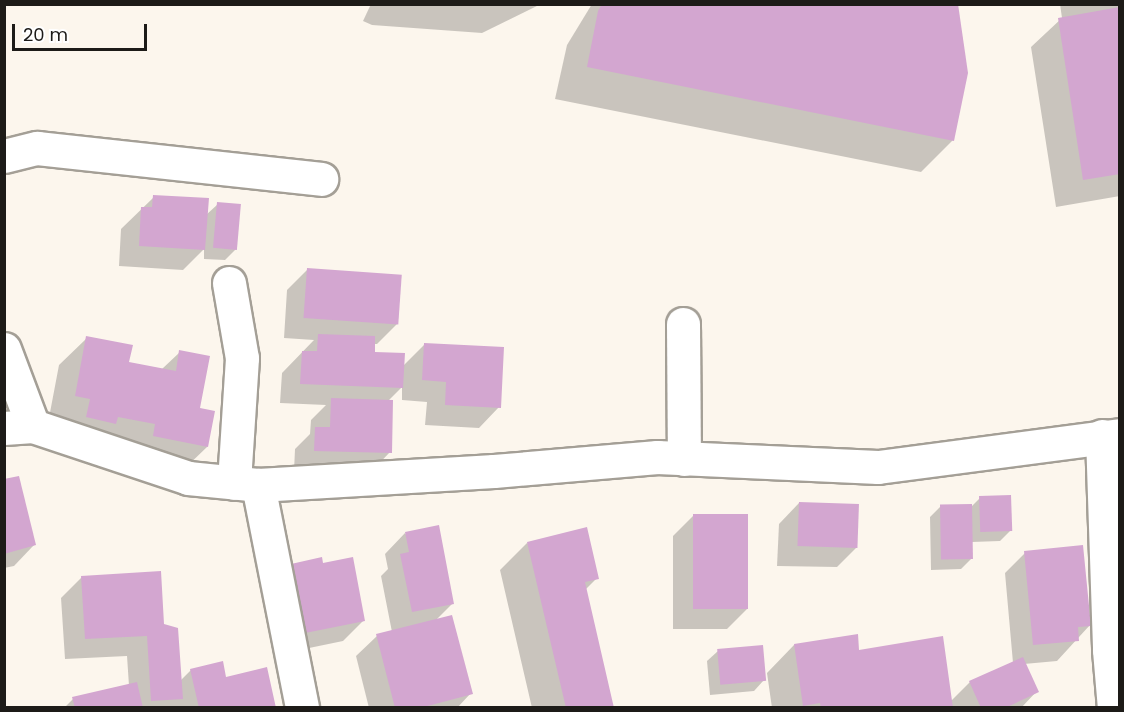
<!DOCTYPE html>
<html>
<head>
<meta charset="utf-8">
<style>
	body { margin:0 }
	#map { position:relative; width:1124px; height:712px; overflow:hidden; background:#fcf6ed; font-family:Poppins,sans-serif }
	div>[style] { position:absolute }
	.shadow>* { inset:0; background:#0003 }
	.building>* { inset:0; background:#d3a6d0; transform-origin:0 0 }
	.roads { filter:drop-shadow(2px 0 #a49f96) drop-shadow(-2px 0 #a49f96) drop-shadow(0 2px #a49f96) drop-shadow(0 -2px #a49f96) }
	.minor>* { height:33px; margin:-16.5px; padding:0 16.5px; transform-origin:16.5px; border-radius:16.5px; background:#fff }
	span { translate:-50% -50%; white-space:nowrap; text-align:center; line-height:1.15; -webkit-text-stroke:4.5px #fff; paint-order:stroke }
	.frame { position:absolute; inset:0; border:6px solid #1d1b18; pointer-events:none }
	.scale { position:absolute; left:12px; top:24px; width:135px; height:27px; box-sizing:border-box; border:3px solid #1d1b18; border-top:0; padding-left:8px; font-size:18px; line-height:21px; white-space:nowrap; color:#1d1b18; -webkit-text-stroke:4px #fff; paint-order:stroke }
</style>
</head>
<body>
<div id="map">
	<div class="shadow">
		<div style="clip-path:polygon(371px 4px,541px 4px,482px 33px,372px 25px,363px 21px)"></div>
		<div style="clip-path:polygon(592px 4px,956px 4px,953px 140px,921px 172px,555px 99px,567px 45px)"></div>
		<div style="clip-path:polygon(1060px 4px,1120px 4px,1120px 196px,1056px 207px,1031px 47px,1062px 18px)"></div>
		<div style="clip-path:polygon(154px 197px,206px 215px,218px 204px,236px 249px,225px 260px,204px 259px,204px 249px,183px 270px,119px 266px,121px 229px)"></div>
		<div style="clip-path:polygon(307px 270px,397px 324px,377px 344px,373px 344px,373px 353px,403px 366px,424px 345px,499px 407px,479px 428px,425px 425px,427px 402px,402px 400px,402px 387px,388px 401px,390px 452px,370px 473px,294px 471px,295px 449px,310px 434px,311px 420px,326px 405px,280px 403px,282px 373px,314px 340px,284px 338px,287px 290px)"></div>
		<div style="clip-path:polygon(87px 338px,128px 363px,162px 369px,180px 352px,207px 447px,179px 474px,48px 423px,59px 365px)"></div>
		<div style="clip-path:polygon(4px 481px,34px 545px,14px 566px,4px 568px)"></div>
		<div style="clip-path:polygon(980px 498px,1011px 530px,1000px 541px,972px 542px,972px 558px,961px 569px,931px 570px,930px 517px,941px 506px,972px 506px)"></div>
		<div style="clip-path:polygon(799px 503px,857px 547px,837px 567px,777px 566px,779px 524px)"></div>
		<div style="clip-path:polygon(693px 516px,747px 609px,727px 629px,673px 629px,673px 536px)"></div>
		<div style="clip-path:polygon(405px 533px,452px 604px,435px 621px,471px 693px,457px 708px,369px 708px,356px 656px,377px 636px,392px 632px,381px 576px,388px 569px,385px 554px)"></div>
		<div style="clip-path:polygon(527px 543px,597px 578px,585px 590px,613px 708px,532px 708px,500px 570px)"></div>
		<div style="clip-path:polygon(1025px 553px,1090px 625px,1057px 661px,1024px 664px,1037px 691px,1021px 708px,772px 708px,767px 673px,794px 645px,857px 652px,951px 701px,970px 682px,1013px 663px,1005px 573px)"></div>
		<div style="clip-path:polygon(292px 565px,322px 565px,364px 620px,343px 641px,285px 653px,271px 586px)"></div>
		<div style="clip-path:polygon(82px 577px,162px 625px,180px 681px,191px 670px,225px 679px,275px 708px,64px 708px,73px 699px,129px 686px,127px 656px,65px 659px,61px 598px)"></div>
		<div style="clip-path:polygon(718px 651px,764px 680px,754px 691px,710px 695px,707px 661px)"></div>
	</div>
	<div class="building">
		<div style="clip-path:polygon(602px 4px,958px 4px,968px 73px,954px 141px,587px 67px,598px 11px)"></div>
		<div style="clip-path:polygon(1120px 7px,1120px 174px,1083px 180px,1058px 18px)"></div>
		<div style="clip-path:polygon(153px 195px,209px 198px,205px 250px,139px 246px,141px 207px,152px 207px)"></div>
		<div style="left:217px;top:202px;width:24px;height:46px;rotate:5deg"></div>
		<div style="left:307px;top:268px;width:95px;height:50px;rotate:4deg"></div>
		<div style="clip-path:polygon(318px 334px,375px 336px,375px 352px,405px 353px,403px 388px,300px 384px,302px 351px,317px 351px)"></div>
		<div style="clip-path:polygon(86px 336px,133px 345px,129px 362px,176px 371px,179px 350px,210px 356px,200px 408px,215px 411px,208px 447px,153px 436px,155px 424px,118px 417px,116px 424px,86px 417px,90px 399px,75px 396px)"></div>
		<div style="clip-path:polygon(424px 343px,504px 347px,501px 408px,445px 405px,446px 382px,422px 380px)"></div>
		<div style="clip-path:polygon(331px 398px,393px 400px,392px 453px,314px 451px,315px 427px,330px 427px)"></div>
		<div style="clip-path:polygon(19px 476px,36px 545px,4px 554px,4px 479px)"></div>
		<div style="left:1011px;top:495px;width:36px;height:32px;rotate:88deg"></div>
		<div style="left:799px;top:502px;width:60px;height:44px;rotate:2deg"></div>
		<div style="left:972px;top:504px;width:55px;height:32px;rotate:89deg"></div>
		<div style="left:693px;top:514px;width:55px;height:95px"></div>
		<div style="clip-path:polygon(439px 525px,454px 604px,412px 612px,400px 554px,409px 552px,405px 532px)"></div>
		<div style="clip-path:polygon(587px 527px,599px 579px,585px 582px,614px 708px,566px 708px,527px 542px)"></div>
		<div style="clip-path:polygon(1083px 545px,1091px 626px,1078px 627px,1079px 641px,1033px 645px,1024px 551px)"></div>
		<div style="clip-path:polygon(322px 557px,323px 563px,353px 557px,365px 621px,305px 633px,291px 564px)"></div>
		<div style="clip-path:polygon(161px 571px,164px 624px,178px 628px,183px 699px,151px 701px,147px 636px,85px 639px,81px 576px)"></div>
		<div style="clip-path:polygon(452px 615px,473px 694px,420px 708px,395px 708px,376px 634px)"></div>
		<div style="clip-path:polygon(858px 634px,859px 650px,943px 636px,953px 708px,821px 708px,820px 703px,803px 706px,794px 644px)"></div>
		<div style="left:763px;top:645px;width:36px;height:46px;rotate:85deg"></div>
		<div style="clip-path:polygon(1023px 657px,1039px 692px,1005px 708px,981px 708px,969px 681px)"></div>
		<div style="clip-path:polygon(223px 661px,226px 677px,267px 667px,276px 708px,199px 708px,190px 669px)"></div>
		<div style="clip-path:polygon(137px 682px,143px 708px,75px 708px,72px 697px)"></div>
	</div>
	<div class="roads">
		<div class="minor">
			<div style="left:4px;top:156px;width:34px;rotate:-14deg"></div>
			<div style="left:37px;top:148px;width:286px;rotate:6.2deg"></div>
			<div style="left:229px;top:283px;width:76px;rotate:80.2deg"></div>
			<div style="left:242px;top:358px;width:125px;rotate:93.7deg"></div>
			<div style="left:683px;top:324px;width:135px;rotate:89.6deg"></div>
			<div style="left:4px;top:349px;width:82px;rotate:69.4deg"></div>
			<div style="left:4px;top:428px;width:29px;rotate:-4deg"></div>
			<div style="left:33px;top:426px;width:163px;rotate:18.5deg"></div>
			<div style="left:188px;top:478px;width:70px;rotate:5.7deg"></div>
			<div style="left:258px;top:485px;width:236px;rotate:-3.4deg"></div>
			<div style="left:494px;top:471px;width:164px;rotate:-4.9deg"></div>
			<div style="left:657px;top:457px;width:221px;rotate:2.6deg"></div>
			<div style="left:878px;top:467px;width:244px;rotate:-7.5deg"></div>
			<div style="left:1102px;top:436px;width:214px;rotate:88.1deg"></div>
			<div style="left:1109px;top:650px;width:58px;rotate:85.1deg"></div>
			<div style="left:258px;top:485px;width:227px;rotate:78.8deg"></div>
		</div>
	</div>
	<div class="frame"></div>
	<div class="scale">20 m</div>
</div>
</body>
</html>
